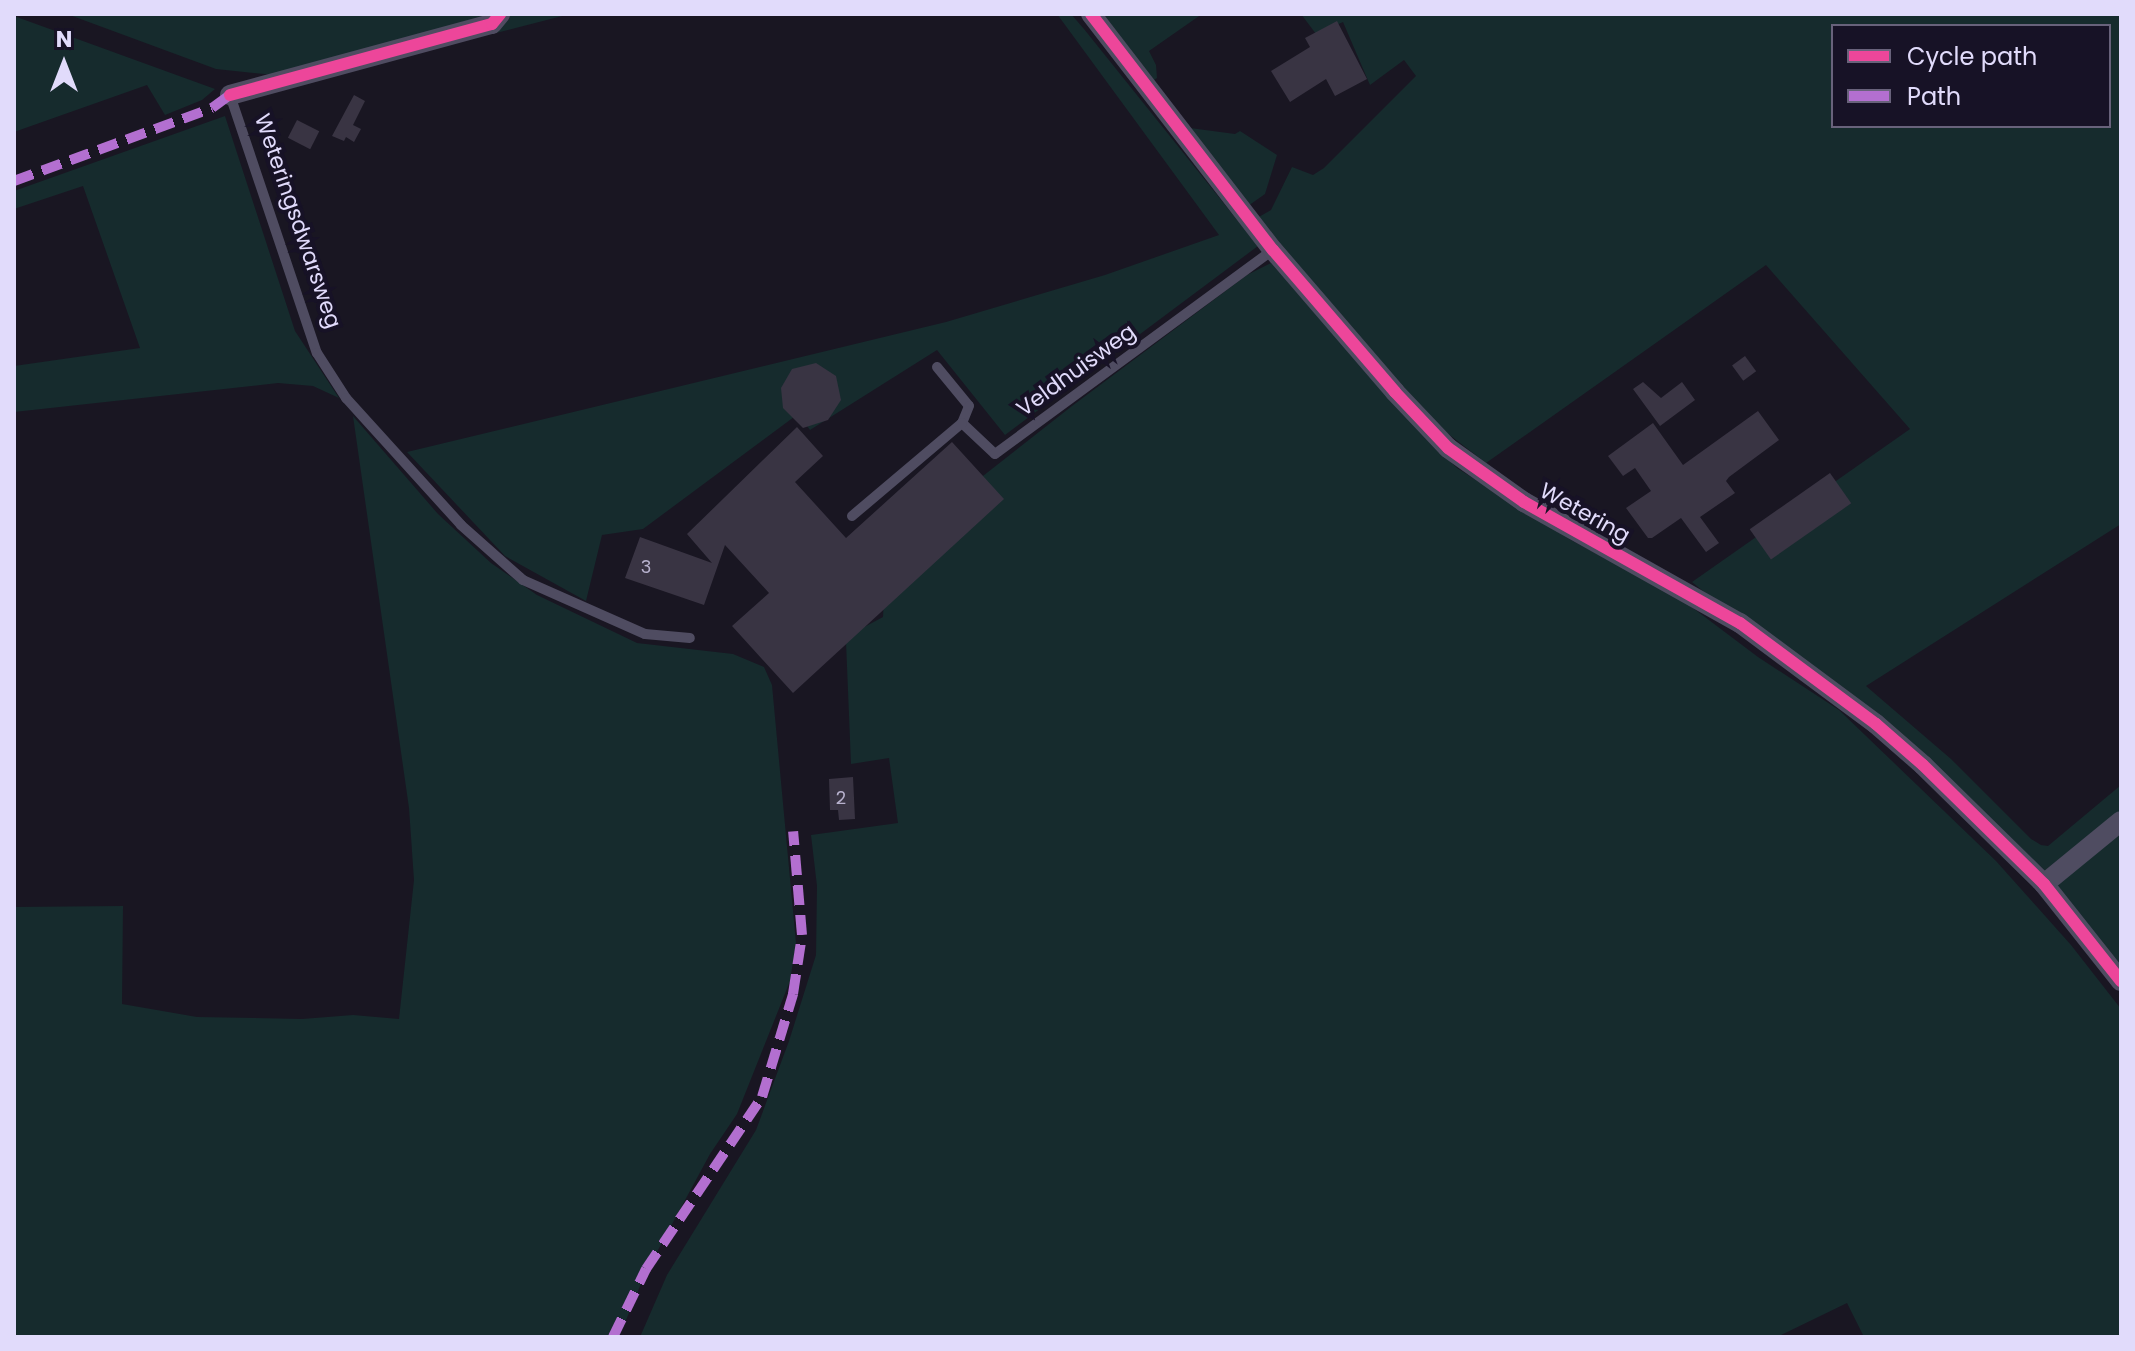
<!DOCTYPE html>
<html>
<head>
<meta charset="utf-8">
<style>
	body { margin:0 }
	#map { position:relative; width:2135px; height:1351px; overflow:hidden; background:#191622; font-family:Poppins,sans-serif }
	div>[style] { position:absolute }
	.green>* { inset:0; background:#162b2d }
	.building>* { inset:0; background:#393443; transform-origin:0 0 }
	.lane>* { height:10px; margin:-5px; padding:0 5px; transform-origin:5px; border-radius:5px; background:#4f4c61 }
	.street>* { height:20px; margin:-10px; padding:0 10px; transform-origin:10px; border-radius:10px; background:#4f4c61 }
	.quiet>* { height:10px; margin-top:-5px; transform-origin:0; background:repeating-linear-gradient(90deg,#b36fd0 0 20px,transparent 0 30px) }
	.cycleway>* { height:12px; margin:-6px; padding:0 6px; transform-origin:6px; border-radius:6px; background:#ed469a }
	span { translate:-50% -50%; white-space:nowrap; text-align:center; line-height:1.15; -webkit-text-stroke:8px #171226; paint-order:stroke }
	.number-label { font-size:18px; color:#b7b1cd }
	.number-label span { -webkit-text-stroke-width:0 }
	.street-label { font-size:22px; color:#e1dbfb }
	.frame { position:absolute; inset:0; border:16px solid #e1dbfb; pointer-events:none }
	.legend { position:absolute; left:1831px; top:24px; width:280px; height:104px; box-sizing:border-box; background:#171226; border:2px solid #68627b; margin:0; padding:10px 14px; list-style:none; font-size:24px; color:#e1dbfb }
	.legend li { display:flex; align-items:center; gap:16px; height:40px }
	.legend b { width:40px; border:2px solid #68627b }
	.north { position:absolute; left:24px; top:24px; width:80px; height:80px; -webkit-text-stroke:6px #171226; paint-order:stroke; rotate:0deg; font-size:22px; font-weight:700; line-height:32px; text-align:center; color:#e1dbfb }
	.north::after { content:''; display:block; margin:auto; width:28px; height:36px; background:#e1dbfb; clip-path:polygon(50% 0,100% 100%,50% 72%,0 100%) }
</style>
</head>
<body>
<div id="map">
	<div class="green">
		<div style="clip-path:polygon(67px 14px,492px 14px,274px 75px,216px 69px)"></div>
		<div style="clip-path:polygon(509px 14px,570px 14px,496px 33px)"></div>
		<div style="clip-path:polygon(1057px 14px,1071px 14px,1084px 29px,1258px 246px,1005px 435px,937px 350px,810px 430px,798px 414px,643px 529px,602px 535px,586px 601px,505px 556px,407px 452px,946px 322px,1105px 275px,1219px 235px)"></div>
		<div style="clip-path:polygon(1098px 14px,1202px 14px,1149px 51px,1156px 65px,1157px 78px,1154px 80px)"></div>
		<div style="clip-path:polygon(evenodd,1301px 14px,2121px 14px,2121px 524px,1866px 686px,1951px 759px,2031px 839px,2041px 845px,2048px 846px,2121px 785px,2121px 810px,2043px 872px,1692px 582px,1910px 429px,1766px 265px,1486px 463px,1425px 416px,1257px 218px,1271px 210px,1292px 167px,1313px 175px,1324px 168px,1416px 76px,1404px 60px,1370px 85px,1343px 22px,1316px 34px,1301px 14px,1833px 26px,2109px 26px,2109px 126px,1833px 126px,1833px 26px)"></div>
		<div style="clip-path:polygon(14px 16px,215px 89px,202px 100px,165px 115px,147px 85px,14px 132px)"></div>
		<div style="clip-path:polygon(225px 116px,295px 331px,339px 398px,313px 386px,278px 383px,14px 412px,14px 366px,140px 348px,83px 186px,14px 209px,14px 191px)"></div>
		<div style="clip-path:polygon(1190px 128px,1235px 134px,1240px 131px,1277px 155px,1265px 194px,1248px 206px)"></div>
		<div style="clip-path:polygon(1271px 263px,1426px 439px,1457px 468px,1571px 540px,1681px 599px,1758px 657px,1839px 710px,1996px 861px,2071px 945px,2121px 1009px,2121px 1337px,1864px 1337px,1847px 1303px,1777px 1337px,640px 1337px,667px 1275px,756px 1130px,789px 1041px,816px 955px,817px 886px,811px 835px,898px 823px,889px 758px,851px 764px,846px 642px,855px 632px,883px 617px,886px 552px,1072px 406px,1247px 275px)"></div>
		<div style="clip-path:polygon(353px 416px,438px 514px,491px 563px,537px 595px,637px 643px,733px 654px,764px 667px,772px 685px,796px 943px,790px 981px,737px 1114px,710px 1154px,645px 1274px,619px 1337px,14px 1337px,14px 907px,123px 906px,122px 1004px,197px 1017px,302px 1019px,353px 1015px,399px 1019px,414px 880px,409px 808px)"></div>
		<div style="clip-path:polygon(2121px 831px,2121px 973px,2053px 887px)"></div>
	</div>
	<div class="building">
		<div style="clip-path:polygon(1337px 21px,1367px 79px,1335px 96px,1326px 79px,1290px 102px,1271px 71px,1310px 47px,1305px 38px)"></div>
		<div style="clip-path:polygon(354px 95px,365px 101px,353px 125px,361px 129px,354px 142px,346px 137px,344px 141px,332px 136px)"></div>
		<div style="left:297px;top:120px;width:25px;height:20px;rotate:27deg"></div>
		<div style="left:1745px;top:356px;width:19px;height:16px;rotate:54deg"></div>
		<div style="clip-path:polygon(816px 363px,836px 376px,841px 400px,828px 420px,803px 428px,783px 408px,781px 388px,792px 369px)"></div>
		<div style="clip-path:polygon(1643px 382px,1661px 398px,1682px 382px,1695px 400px,1660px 426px,1633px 389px)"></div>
		<div style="clip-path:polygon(1758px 411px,1779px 440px,1729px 477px,1726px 481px,1735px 493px,1700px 517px,1719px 543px,1706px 552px,1681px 518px,1652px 538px,1648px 538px,1626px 508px,1651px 491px,1635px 468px,1623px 476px,1608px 456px,1653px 423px,1683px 465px)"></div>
		<div style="clip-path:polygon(797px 427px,823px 456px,795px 482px,846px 538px,952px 442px,1004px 499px,793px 693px,732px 626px,769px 593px,725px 545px,704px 605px,625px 578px,640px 537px,712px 563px,687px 534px)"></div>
		<div style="left:1830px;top:473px;width:37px;height:98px;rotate:55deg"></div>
		<div style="clip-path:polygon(853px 777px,855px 819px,839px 820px,838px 810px,830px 810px,829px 779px)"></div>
	</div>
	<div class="lane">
		<div style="left:230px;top:95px;width:272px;rotate:71.4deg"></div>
		<div style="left:317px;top:353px;width:54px;rotate:57.2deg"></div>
		<div style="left:346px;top:398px;width:171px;rotate:47.8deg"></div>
		<div style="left:461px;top:525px;width:83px;rotate:41.6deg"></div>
		<div style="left:523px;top:580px;width:133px;rotate:23.9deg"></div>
		<div style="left:645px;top:634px;width:45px;rotate:5.1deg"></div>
		<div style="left:937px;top:367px;width:50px;rotate:50.6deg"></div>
		<div style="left:969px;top:406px;width:18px;rotate:112deg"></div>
		<div style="left:962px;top:423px;width:45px;rotate:43.2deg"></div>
		<div style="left:995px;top:454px;width:345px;rotate:-36.3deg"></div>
		<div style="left:852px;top:516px;width:144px;rotate:-40.2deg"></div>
	</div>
	<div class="street">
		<div style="left:1091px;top:14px;width:298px;rotate:52.4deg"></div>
		<div style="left:1273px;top:250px;width:187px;rotate:49.3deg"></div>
		<div style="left:1395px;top:392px;width:77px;rotate:46.6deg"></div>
		<div style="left:1448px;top:448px;width:93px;rotate:35.4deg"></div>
		<div style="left:1524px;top:502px;width:248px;rotate:29.3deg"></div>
		<div style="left:1740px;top:623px;width:169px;rotate:36.6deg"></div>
		<div style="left:1876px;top:724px;width:62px;rotate:41.1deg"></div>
		<div style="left:1923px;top:765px;width:170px;rotate:44.5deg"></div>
		<div style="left:2044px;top:884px;width:124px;rotate:51.6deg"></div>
		<div style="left:230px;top:95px;width:271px;rotate:-15.2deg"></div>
		<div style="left:492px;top:24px;width:13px;rotate:-51deg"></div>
		<div style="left:2044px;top:884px;width:99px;rotate:-39.3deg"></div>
	</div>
	<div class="quiet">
		<div style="left:14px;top:181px;width:211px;rotate:-20.2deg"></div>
		<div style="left:212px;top:108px;width:22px;rotate:-36deg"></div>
		<div style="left:613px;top:1337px;width:76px;rotate:-64.1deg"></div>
		<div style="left:646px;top:1269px;width:207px;rotate:-56deg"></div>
		<div style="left:762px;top:1097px;width:108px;rotate:-73.2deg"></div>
		<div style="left:793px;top:994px;width:60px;rotate:-81.3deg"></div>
		<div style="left:802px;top:935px;width:104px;rotate:-94.9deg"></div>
	</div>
	<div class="cycleway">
		<div style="left:1091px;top:14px;width:298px;rotate:52.4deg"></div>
		<div style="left:1273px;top:250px;width:187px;rotate:49.3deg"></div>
		<div style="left:1395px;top:392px;width:77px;rotate:46.6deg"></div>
		<div style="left:1448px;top:448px;width:93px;rotate:35.4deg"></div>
		<div style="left:1524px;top:502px;width:248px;rotate:29.3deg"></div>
		<div style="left:1740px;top:623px;width:169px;rotate:36.6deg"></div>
		<div style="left:1876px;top:724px;width:62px;rotate:41.1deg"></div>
		<div style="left:1923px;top:765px;width:170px;rotate:44.5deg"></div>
		<div style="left:2044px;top:884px;width:124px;rotate:51.6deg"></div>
		<div style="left:230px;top:95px;width:271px;rotate:-15.2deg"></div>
		<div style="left:492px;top:24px;width:13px;rotate:-51deg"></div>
	</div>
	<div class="number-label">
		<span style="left:646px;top:567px">3</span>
		<span style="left:841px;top:798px">2</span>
	</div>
	<div class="street-label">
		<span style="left:298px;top:221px;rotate:71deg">Weteringsdwarsweg</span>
		<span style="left:1076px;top:370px;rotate:-36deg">Veldhuisweg</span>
		<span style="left:1585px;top:513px;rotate:29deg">Wetering</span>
	</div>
	<div class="frame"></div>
	<ul class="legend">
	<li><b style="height:10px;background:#ed469a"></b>Cycle path</li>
	<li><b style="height:10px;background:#b36fd0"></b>Path</li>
	</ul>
	<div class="north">N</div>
</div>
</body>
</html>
